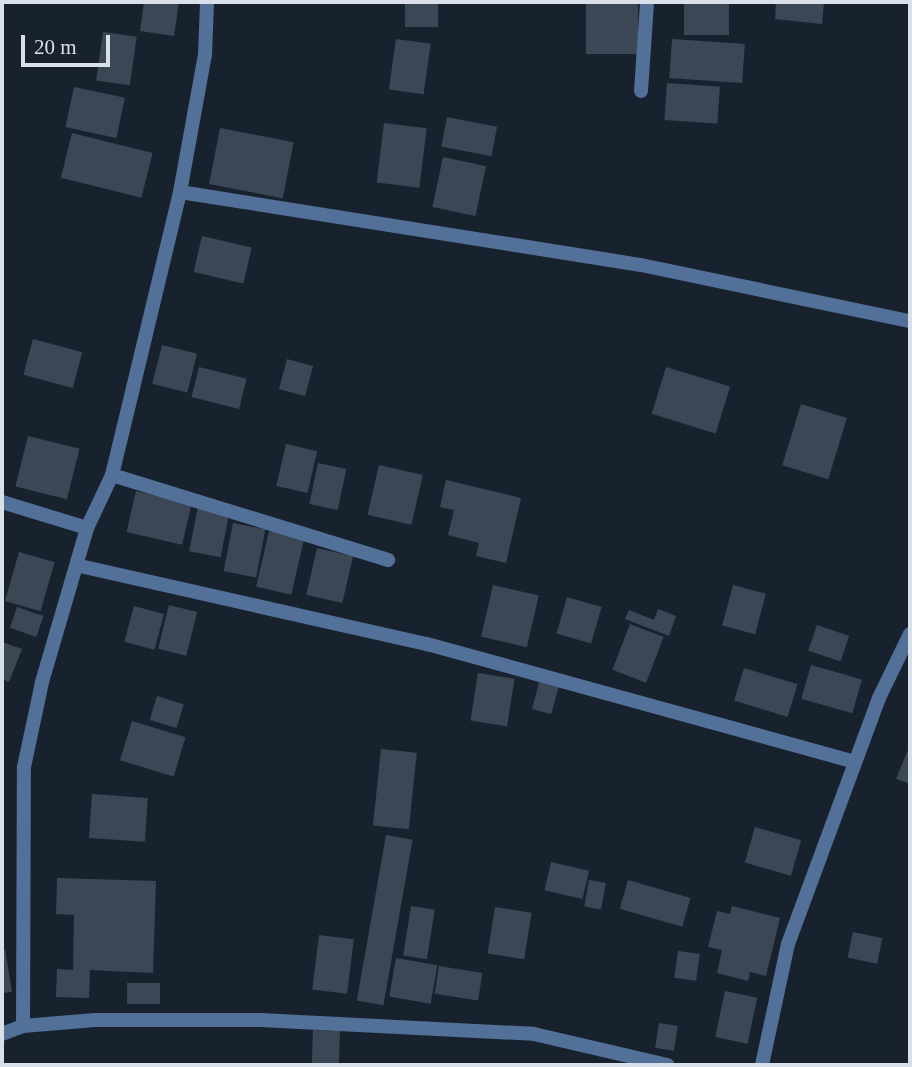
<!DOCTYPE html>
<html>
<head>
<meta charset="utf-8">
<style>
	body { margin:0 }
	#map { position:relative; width:912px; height:1067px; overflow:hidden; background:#18222f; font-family:"Times New Roman",serif }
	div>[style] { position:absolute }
	.building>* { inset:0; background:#3c4756; transform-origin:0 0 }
	.street>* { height:14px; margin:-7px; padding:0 7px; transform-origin:7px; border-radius:7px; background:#527098 }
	span { translate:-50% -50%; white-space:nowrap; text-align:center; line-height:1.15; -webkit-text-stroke:6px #18222f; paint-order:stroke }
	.frame { position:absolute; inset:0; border:4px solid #d9e0e9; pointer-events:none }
	.scale { position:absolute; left:21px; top:35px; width:89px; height:32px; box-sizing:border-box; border:4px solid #d9e0e9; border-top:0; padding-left:9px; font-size:21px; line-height:24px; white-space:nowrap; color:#d9e0e9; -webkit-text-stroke:5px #18222f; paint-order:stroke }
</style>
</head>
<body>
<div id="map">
	<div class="building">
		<div style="clip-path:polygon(144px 2px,179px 2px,174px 36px,140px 31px)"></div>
		<div style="left:405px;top:2px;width:33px;height:25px"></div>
		<div style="left:586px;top:2px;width:52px;height:52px"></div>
		<div style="left:684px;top:2px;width:45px;height:33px"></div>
		<div style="clip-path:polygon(776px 2px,824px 2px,822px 24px,775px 19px)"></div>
		<div style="left:103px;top:32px;width:34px;height:49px;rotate:8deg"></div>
		<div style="left:396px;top:39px;width:35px;height:51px;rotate:8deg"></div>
		<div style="left:672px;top:39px;width:73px;height:39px;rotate:4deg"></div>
		<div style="left:667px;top:83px;width:53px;height:37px;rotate:4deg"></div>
		<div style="left:74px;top:87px;width:52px;height:41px;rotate:12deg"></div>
		<div style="left:447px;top:117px;width:51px;height:30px;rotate:11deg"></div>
		<div style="left:384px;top:123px;width:43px;height:60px;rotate:7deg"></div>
		<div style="left:220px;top:128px;width:75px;height:57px;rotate:11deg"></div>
		<div style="left:72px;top:133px;width:83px;height:46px;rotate:14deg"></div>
		<div style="left:443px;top:157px;width:44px;height:51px;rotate:12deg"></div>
		<div style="left:202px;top:236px;width:51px;height:37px;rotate:13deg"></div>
		<div style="left:33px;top:339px;width:51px;height:37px;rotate:15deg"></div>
		<div style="left:162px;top:345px;width:36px;height:40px;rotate:14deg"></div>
		<div style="left:287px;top:359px;width:27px;height:31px;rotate:15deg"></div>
		<div style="left:199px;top:367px;width:49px;height:31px;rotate:14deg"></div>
		<div style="left:666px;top:367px;width:67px;height:49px;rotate:17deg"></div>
		<div style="left:801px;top:404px;width:48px;height:64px;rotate:17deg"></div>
		<div style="left:28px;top:436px;width:53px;height:52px;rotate:14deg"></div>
		<div style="left:286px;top:444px;width:32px;height:43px;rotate:13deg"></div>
		<div style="left:318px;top:463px;width:29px;height:42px;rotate:12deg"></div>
		<div style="left:379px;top:465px;width:45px;height:51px;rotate:13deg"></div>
		<div style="clip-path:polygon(446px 480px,521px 498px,506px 563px,476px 556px,479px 543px,448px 535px,454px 510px,440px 507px)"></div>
		<div style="left:136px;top:491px;width:57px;height:42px;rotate:13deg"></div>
		<div style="left:198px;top:506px;width:32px;height:46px;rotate:11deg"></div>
		<div style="left:233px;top:523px;width:33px;height:49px;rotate:11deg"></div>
		<div style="left:269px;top:531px;width:36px;height:57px;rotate:13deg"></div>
		<div style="left:317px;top:548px;width:37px;height:48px;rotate:13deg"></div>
		<div style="left:19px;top:552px;width:37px;height:51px;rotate:16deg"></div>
		<div style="left:493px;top:585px;width:47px;height:53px;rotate:13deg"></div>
		<div style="left:733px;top:585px;width:34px;height:42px;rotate:15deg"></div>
		<div style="left:567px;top:597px;width:36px;height:38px;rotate:16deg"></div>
		<div style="left:169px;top:605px;width:29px;height:45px;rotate:14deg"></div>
		<div style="left:134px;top:606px;width:31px;height:37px;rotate:15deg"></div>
		<div style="left:17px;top:607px;width:28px;height:22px;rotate:19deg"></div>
		<div style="clip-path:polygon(658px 609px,676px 616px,669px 636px,625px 619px,629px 610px,654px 620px)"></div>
		<div style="left:630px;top:624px;width:36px;height:49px;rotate:21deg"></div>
		<div style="left:817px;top:625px;width:34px;height:27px;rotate:19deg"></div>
		<div style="clip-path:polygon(2px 642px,22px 649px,9px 682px,2px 679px)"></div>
		<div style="left:811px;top:665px;width:53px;height:35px;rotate:16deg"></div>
		<div style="left:744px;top:668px;width:56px;height:34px;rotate:17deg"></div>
		<div style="left:478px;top:673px;width:37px;height:48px;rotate:9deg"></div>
		<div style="left:540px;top:679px;width:20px;height:31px;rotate:15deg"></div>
		<div style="left:157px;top:696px;width:28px;height:25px;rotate:17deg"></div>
		<div style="left:132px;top:721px;width:56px;height:41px;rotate:17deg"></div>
		<div style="clip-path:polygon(910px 745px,910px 784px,896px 779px)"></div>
		<div style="left:381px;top:749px;width:36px;height:77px;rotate:6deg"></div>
		<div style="left:92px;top:794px;width:56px;height:44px;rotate:4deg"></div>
		<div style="left:755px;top:827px;width:48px;height:37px;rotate:16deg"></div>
		<div style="left:386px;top:835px;width:27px;height:168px;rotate:10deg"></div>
		<div style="left:551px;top:862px;width:39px;height:29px;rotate:13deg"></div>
		<div style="clip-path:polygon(57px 878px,156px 881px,153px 973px,90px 970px,89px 998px,56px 997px,57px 969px,73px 970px,74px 915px,56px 914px)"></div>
		<div style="left:589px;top:880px;width:17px;height:27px;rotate:10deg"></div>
		<div style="left:628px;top:880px;width:65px;height:30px;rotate:16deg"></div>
		<div style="left:411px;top:906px;width:24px;height:50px;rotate:9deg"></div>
		<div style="clip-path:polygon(732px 906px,780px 918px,766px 976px,750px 972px,748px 981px,717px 973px,722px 950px,708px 947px,717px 911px,730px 914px)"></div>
		<div style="left:495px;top:907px;width:37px;height:47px;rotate:9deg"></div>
		<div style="left:853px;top:932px;width:30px;height:26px;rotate:12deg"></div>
		<div style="left:319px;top:935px;width:35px;height:55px;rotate:7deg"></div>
		<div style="clip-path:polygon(5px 949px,12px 992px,2px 993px,2px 950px)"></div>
		<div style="left:678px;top:951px;width:22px;height:27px;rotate:8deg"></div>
		<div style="left:396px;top:958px;width:42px;height:39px;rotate:10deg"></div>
		<div style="left:439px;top:966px;width:44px;height:28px;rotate:9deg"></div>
		<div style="left:127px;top:983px;width:33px;height:21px"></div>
		<div style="left:725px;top:991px;width:33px;height:47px;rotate:12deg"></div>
		<div style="left:659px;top:1023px;width:19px;height:25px;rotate:9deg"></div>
		<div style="left:313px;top:1030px;width:27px;height:35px;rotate:2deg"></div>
	</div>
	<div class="street">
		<div style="left:641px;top:91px;width:89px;rotate:-86.1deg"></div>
		<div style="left:180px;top:192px;width:467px;rotate:9deg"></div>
		<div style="left:641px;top:265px;width:275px;rotate:11.8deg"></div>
		<div style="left:112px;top:475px;width:289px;rotate:17.1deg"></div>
		<div style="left:2px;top:502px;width:89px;rotate:17deg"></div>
		<div style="left:80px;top:566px;width:356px;rotate:12.7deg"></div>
		<div style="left:427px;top:644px;width:444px;rotate:15.4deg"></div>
		<div style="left:23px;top:1026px;width:259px;rotate:-89.8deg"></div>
		<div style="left:24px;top:767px;width:87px;rotate:-78deg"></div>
		<div style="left:42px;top:682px;width:160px;rotate:-73.7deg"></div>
		<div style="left:87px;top:528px;width:59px;rotate:-64.7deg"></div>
		<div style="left:112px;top:475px;width:89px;rotate:-76.4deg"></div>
		<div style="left:133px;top:388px;width:202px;rotate:-76.5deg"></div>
		<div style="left:180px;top:192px;width:139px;rotate:-79.7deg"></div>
		<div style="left:205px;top:55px;width:53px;rotate:-87.8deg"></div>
		<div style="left:2px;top:1034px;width:22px;rotate:-21deg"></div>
		<div style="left:23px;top:1026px;width:72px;rotate:-4.8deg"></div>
		<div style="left:95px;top:1020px;width:165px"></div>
		<div style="left:260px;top:1020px;width:274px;rotate:2.9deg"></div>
		<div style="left:534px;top:1034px;width:137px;rotate:13.1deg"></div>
		<div style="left:762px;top:1065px;width:124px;rotate:-77.9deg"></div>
		<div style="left:788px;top:944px;width:262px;rotate:-69.7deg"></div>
		<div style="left:879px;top:698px;width:71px;rotate:-64.2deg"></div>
	</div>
	<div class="frame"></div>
	<div class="scale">20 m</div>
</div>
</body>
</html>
